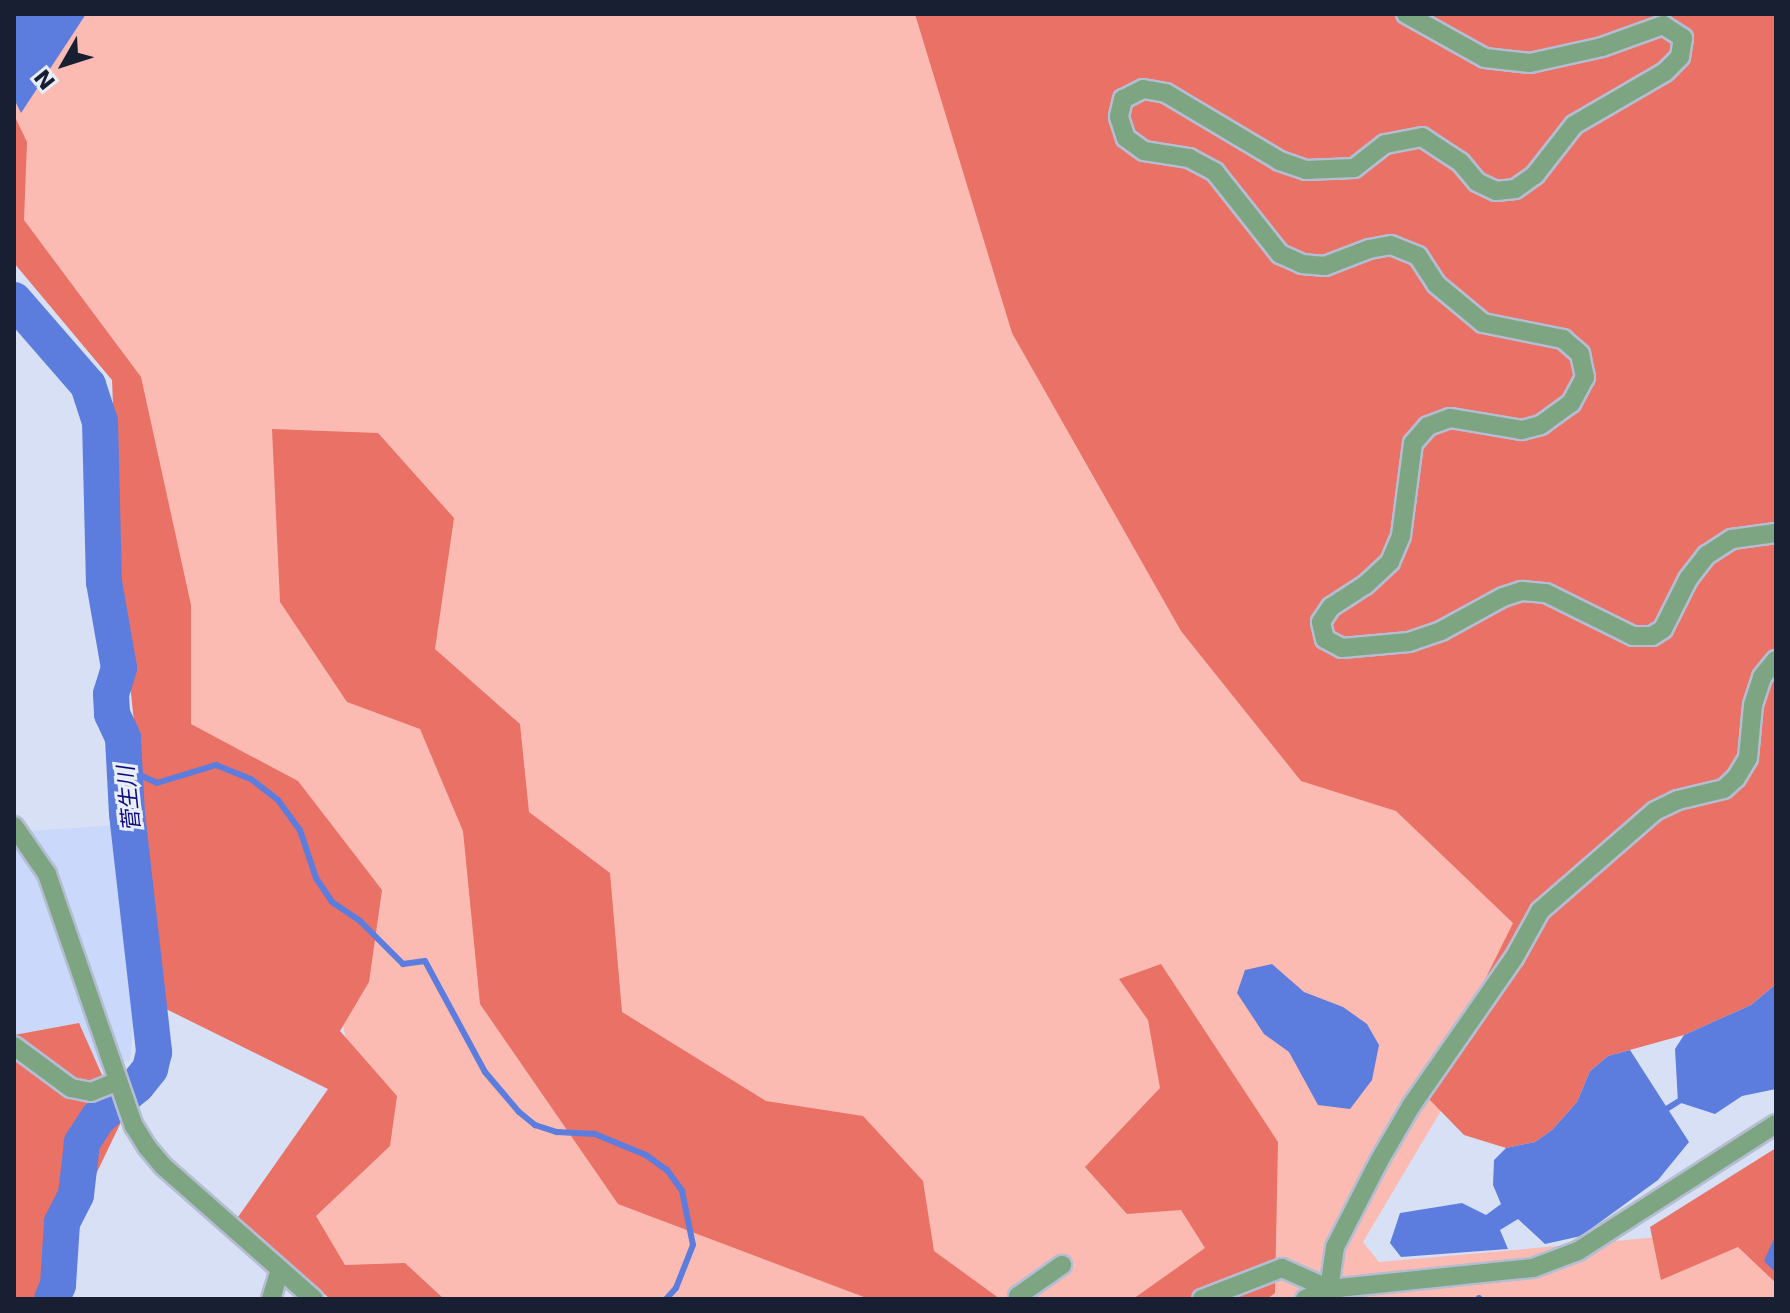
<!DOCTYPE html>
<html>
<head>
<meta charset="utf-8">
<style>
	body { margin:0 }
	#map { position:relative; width:1790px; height:1313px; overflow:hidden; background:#d8e0f6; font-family:"DejaVu Sans","Noto Sans JP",sans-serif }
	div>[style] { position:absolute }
	.built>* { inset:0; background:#c9d8fb }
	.green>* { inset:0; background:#fbbbb3 }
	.forest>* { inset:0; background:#e97165 }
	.water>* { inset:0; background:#5c7ddd }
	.stream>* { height:6px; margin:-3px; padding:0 3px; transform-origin:3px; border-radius:3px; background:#5c7ddd }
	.river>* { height:36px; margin:-18px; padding:0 18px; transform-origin:18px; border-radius:18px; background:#5c7ddd }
	.roads { filter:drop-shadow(2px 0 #b5bdd3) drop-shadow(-2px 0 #b5bdd3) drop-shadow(0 2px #b5bdd3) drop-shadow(0 -2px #b5bdd3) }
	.street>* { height:18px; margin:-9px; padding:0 9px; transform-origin:9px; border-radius:9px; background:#7da581 }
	span { translate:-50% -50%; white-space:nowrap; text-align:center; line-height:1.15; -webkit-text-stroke:6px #e9eef8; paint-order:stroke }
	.water-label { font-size:22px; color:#0d0b83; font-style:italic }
	.frame { position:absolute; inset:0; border:16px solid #181f32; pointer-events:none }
	.north { position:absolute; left:24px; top:24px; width:80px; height:80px; -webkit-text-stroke:6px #e9eef8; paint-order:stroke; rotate:231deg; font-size:22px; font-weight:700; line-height:32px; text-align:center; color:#181f32 }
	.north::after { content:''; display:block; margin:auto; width:28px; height:36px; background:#181f32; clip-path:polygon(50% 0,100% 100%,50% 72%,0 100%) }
</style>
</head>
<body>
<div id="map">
	<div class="built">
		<div style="clip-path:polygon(120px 825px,136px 996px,130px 1060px,100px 1069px,79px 1023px,14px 1035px,14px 849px,29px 831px)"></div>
	</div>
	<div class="green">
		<div style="clip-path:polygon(14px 14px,932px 14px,1526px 913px,1534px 954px,1363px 1242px,1379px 1262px,1682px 1235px,1776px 1188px,1776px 1299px,359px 1299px,276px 1227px,355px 1077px,288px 792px,173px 723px,136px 388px,14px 230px)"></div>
	</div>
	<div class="forest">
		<div style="clip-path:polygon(915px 14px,1776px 14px,1776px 984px,1751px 1005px,1684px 1035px,1608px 1056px,1590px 1071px,1577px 1102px,1552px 1130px,1535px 1142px,1506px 1148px,1464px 1135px,1427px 1097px,1513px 923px,1396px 811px,1301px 781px,1181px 631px,1012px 333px)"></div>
		<div style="clip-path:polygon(14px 115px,27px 142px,24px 220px,141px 377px,191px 605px,191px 724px,298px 781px,382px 890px,369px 982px,340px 1031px,397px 1096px,390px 1146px,316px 1216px,345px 1265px,405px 1263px,444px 1299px,330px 1299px,238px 1217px,328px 1089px,164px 1008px,121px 598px,112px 380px,14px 263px)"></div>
		<div style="clip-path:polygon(272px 429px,378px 433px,454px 518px,435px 649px,520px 724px,529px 812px,610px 873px,622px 1012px,766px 1101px,863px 1116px,923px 1181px,934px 1251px,1000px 1299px,869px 1299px,618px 1204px,480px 1004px,463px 831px,420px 729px,347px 702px,280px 602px)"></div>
		<div style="clip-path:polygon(1161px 964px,1278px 1142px,1275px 1293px,1267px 1299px,1133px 1299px,1205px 1248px,1181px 1210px,1127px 1214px,1085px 1167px,1160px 1088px,1148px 1020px,1119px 979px)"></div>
		<div style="clip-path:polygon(79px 1023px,122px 1120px,36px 1299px,14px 1299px,14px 1035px)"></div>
		<div style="clip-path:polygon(1776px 1148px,1776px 1283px,1738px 1247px,1661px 1280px,1650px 1227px)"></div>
	</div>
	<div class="water">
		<div style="clip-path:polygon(14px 14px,86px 14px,21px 113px,14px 99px)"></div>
		<div style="clip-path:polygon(1272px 964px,1304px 992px,1343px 1007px,1367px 1024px,1379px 1045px,1372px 1080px,1350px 1109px,1318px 1105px,1289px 1052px,1264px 1034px,1237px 993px,1245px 970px)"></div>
		<div style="clip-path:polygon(1776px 984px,1776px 1089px,1742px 1096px,1715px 1114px,1678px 1102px,1675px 1049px,1684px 1035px,1751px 1005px)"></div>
		<div style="clip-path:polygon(1630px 1050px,1689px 1142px,1658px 1180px,1581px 1236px,1545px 1244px,1518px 1219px,1500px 1230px,1508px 1249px,1401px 1257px,1390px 1243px,1400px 1213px,1462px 1203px,1486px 1215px,1501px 1204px,1493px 1185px,1494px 1160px,1506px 1148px,1535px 1142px,1552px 1130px,1577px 1102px,1590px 1071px,1608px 1056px)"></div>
		<div style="clip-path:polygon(1776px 1234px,1776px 1273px,1764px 1261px)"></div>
	</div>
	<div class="stream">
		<div style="left:126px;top:769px;width:34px;rotate:24deg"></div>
		<div style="left:157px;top:783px;width:62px;rotate:-17deg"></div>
		<div style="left:216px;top:765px;width:38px;rotate:22deg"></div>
		<div style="left:251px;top:779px;width:34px;rotate:38deg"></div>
		<div style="left:278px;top:800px;width:37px;rotate:54deg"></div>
		<div style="left:300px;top:830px;width:51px;rotate:71.6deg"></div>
		<div style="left:316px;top:878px;width:29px;rotate:56deg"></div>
		<div style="left:332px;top:902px;width:34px;rotate:34deg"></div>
		<div style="left:360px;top:921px;width:61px;rotate:45deg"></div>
		<div style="left:403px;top:964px;width:22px;rotate:-8deg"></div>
		<div style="left:425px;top:961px;width:126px;rotate:61.6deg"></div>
		<div style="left:485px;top:1072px;width:52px;rotate:49.6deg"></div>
		<div style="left:519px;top:1112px;width:21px;rotate:39deg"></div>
		<div style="left:535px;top:1125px;width:23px;rotate:18deg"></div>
		<div style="left:557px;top:1132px;width:38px;rotate:3deg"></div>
		<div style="left:595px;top:1134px;width:55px;rotate:22.4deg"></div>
		<div style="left:646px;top:1155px;width:26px;rotate:36deg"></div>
		<div style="left:667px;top:1170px;width:26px;rotate:54deg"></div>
		<div style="left:682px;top:1191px;width:55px;rotate:78.5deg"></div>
		<div style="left:693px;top:1245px;width:46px;rotate:111.6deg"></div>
		<div style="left:676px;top:1288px;width:15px;rotate:132deg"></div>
		<div style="left:1660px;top:1113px;width:25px;rotate:-32deg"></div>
		<div style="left:1479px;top:1299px;width:1px;rotate:-90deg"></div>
	</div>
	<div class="river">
		<div style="left:14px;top:300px;width:113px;rotate:49deg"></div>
		<div style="left:88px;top:385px;width:38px;rotate:72deg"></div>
		<div style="left:100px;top:421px;width:161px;rotate:88.6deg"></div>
		<div style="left:104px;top:582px;width:87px;rotate:80.1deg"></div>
		<div style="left:119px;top:668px;width:27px;rotate:107deg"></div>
		<div style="left:111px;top:694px;width:20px;rotate:87deg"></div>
		<div style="left:112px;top:714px;width:26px;rotate:65deg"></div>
		<div style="left:123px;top:738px;width:76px;rotate:87deg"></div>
		<div style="left:127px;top:814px;width:240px;rotate:83.5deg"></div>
		<div style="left:154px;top:1052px;width:17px;rotate:103deg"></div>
		<div style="left:150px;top:1069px;width:21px;rotate:129deg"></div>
		<div style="left:137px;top:1085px;width:51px;rotate:139.8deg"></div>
		<div style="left:98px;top:1118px;width:30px;rotate:123deg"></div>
		<div style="left:82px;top:1143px;width:52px;rotate:96.6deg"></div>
		<div style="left:76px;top:1195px;width:31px;rotate:117deg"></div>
		<div style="left:62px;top:1223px;width:62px;rotate:93.7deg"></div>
		<div style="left:58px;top:1285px;width:15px;rotate:113deg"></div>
	</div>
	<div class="roads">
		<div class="street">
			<div style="left:1406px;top:14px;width:90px;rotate:29.1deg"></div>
			<div style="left:1485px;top:58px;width:45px;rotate:6.3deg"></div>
			<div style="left:1530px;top:63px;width:74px;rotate:-12.5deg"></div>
			<div style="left:1602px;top:47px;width:65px;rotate:-19.8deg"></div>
			<div style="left:1663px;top:25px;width:24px;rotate:33deg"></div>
			<div style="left:1683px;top:38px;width:19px;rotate:99deg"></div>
			<div style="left:1680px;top:57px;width:21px;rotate:135deg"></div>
			<div style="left:1665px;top:72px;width:105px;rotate:149.8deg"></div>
			<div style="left:1574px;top:125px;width:63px;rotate:128deg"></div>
			<div style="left:1535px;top:175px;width:24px;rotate:145deg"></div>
			<div style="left:1515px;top:189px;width:19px;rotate:174deg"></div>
			<div style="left:1496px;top:191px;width:21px;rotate:-155deg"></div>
			<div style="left:1477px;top:182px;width:26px;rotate:-130deg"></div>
			<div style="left:1460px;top:162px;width:45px;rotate:-146.7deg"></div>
			<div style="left:1422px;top:137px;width:38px;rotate:169deg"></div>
			<div style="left:1385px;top:144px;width:39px;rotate:142deg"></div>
			<div style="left:1354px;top:168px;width:48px;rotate:177.6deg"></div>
			<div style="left:1306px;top:170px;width:28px;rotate:-161deg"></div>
			<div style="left:1280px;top:161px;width:133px;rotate:-149.2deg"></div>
			<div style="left:1166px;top:93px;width:23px;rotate:-170deg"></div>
			<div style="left:1143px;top:89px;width:22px;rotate:153deg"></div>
			<div style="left:1123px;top:99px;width:18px;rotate:103deg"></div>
			<div style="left:1119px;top:117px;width:22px;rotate:72deg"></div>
			<div style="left:1126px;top:138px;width:22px;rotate:36deg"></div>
			<div style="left:1144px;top:151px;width:46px;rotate:8.8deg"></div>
			<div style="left:1189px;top:158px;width:30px;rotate:28deg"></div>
			<div style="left:1215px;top:172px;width:105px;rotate:51.6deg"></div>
			<div style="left:1280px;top:254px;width:24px;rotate:24deg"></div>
			<div style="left:1302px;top:264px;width:23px;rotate:5deg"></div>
			<div style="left:1325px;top:266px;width:47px;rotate:-21.1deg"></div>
			<div style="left:1369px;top:249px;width:22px;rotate:-10deg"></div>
			<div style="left:1391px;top:245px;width:29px;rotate:22deg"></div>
			<div style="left:1418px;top:256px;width:33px;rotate:57deg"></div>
			<div style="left:1436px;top:284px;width:61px;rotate:39.7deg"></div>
			<div style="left:1483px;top:323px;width:82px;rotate:11.3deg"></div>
			<div style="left:1563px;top:339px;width:23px;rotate:41deg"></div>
			<div style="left:1580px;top:354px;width:24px;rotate:78deg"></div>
			<div style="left:1585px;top:377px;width:30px;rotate:118deg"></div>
			<div style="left:1571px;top:403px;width:37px;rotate:144deg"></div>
			<div style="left:1541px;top:425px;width:20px;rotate:165deg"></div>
			<div style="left:1522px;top:430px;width:73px;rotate:-170.5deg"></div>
			<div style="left:1450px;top:418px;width:23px;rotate:160deg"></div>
			<div style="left:1428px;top:426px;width:23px;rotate:131deg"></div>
			<div style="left:1413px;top:443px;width:94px;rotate:97.4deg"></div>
			<div style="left:1401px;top:536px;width:28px;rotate:113deg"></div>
			<div style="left:1390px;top:562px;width:34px;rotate:137deg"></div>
			<div style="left:1365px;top:585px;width:40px;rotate:147.1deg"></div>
			<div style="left:1331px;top:607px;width:18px;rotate:124deg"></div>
			<div style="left:1321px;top:622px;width:17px;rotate:77deg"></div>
			<div style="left:1325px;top:639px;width:19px;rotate:28deg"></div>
			<div style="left:1342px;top:648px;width:67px;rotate:-5.1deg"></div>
			<div style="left:1409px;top:642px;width:34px;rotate:-19deg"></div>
			<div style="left:1441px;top:631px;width:71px;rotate:-28.7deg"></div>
			<div style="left:1503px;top:597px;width:20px;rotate:-18deg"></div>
			<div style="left:1522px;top:591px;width:24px;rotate:5deg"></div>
			<div style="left:1546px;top:593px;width:97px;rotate:26.3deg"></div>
			<div style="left:1633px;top:636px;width:19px"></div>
			<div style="left:1652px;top:636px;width:13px;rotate:-32deg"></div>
			<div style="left:1663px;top:629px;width:56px;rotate:-63.4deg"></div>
			<div style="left:1688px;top:579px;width:31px;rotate:-52deg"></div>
			<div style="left:1707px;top:555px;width:30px;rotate:-33deg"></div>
			<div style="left:1732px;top:539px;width:44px;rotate:-7.8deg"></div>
			<div style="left:14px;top:826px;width:58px;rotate:55.5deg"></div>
			<div style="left:47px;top:874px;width:267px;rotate:71deg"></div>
			<div style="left:134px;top:1126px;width:25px;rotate:58deg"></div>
			<div style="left:147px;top:1147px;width:25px;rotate:50deg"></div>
			<div style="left:163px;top:1166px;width:201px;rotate:41.4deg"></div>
			<div style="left:14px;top:1046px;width:71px;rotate:36.4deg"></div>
			<div style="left:71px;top:1088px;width:20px;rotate:11deg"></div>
			<div style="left:91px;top:1092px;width:29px;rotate:-22deg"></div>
			<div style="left:1329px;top:1289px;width:42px;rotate:-81.9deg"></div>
			<div style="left:1335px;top:1247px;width:97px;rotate:-62.9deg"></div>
			<div style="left:1379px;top:1161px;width:64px;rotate:-59.8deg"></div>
			<div style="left:1411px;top:1106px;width:180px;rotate:-55.2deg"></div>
			<div style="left:1514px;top:958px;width:54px;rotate:-61deg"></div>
			<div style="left:1540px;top:911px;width:152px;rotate:-41deg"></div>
			<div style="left:1655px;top:811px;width:25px;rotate:-26deg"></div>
			<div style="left:1678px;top:800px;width:47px;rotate:-13.4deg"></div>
			<div style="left:1724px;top:789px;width:16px;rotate:-43deg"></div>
			<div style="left:1736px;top:778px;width:23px;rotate:-59deg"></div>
			<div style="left:1748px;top:758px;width:53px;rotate:-84.6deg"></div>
			<div style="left:1753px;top:705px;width:29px;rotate:-72deg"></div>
			<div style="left:1762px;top:677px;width:22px;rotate:-51deg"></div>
			<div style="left:271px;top:1299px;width:31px;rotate:-73deg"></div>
			<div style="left:1022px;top:1299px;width:5px;rotate:-143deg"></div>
			<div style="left:1018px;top:1296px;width:54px;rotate:-35.2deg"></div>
			<div style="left:1202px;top:1299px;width:86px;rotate:-21.2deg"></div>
			<div style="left:1282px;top:1268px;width:51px;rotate:24.1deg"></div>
			<div style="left:1305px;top:1299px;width:26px;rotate:-23deg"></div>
			<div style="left:1329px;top:1289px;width:205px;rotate:-5.9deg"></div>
			<div style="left:1533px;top:1268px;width:48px;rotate:-20.7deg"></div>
			<div style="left:1578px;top:1251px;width:235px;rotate:-32.7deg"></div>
		</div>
	</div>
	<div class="water-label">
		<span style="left:129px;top:799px;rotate:-96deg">菅生川</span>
	</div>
	<div class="frame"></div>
	<div class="north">N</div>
</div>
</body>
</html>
